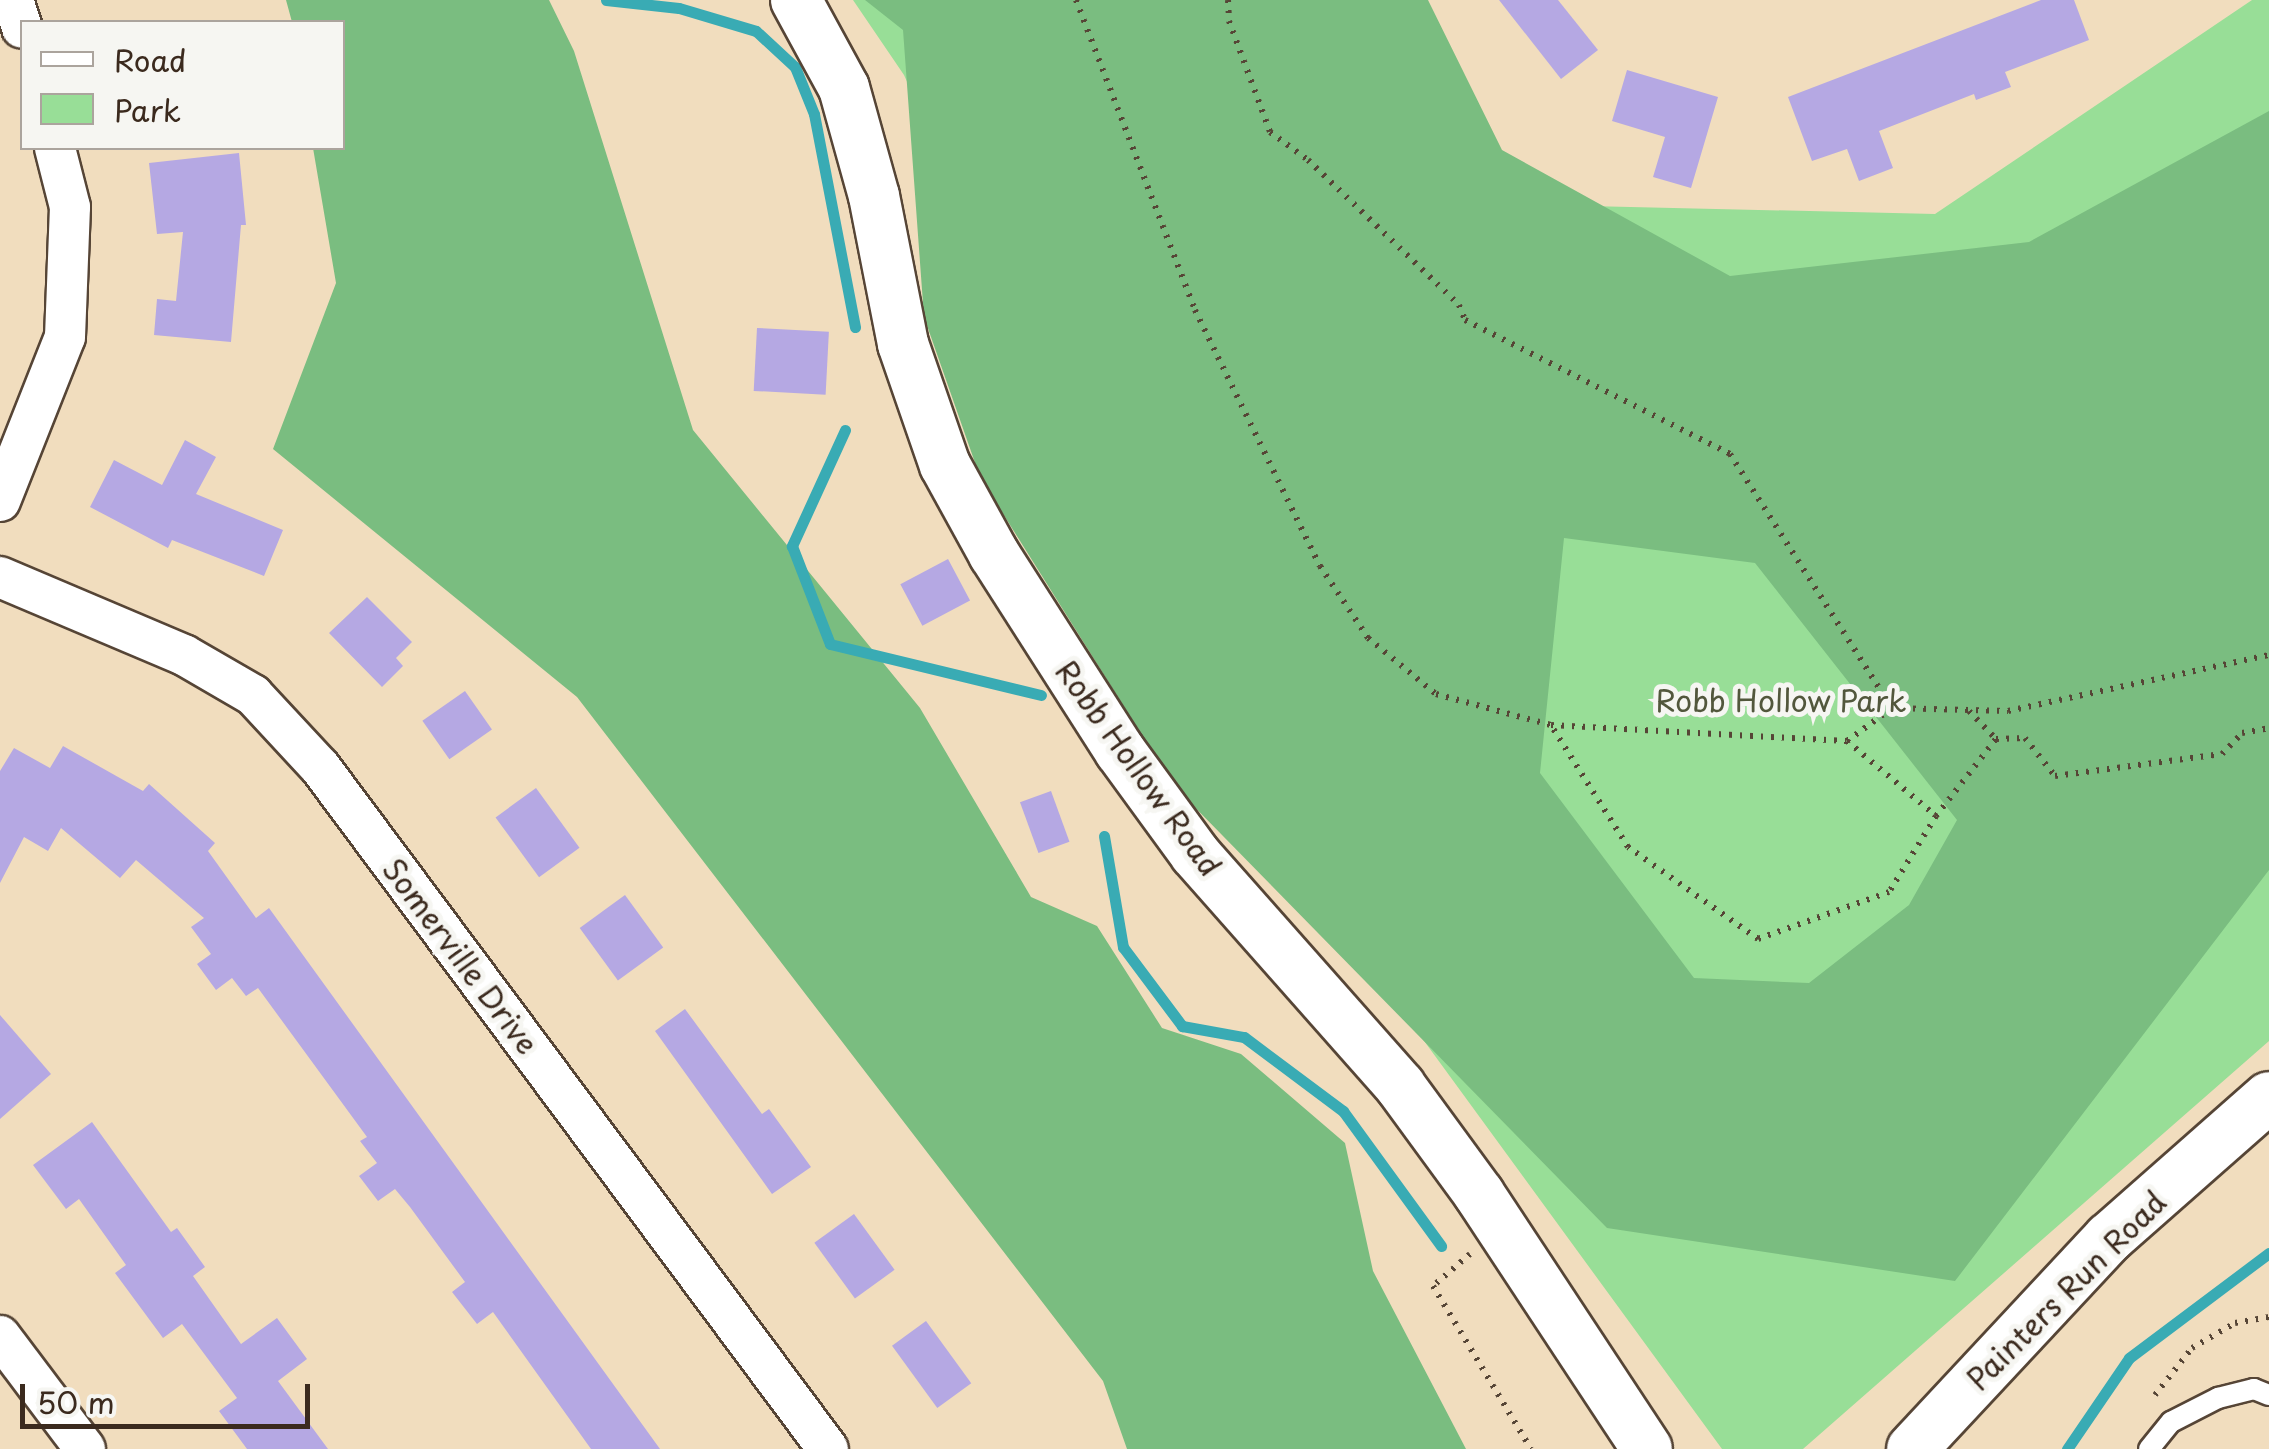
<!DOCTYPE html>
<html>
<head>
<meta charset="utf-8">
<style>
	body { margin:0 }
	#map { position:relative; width:2269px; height:1449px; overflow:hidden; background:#f1ddbe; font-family:"Playpen Sans",sans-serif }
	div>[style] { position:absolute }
	.green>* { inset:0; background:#98de97 }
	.forest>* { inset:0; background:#7abd80 }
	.stream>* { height:11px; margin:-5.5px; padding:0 5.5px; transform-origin:5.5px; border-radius:5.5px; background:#39abb4 }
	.building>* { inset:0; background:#b5a8e3; transform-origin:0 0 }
	.path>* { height:6px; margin-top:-3px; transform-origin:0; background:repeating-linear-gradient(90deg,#564536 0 2.5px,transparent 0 10.5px) }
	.roads { filter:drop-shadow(2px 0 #564536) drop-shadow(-2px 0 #564536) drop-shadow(0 2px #564536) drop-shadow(0 -2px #564536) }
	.service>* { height:20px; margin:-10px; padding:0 10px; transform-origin:10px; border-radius:10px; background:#fff }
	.minor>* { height:40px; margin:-20px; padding:0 20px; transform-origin:20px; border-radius:20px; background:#fff }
	.tertiary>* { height:50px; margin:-25px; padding:0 25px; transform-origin:25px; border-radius:25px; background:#fff }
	span { translate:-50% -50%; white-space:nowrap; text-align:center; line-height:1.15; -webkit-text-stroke:10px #f6f6f2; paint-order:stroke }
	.park-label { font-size:30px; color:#52573c }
	.street-label { font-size:30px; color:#3b2a1e }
	.legend { position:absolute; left:20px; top:20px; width:325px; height:130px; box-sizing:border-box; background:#f6f6f2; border:2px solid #aba49d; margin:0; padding:12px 18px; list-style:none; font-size:30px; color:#3b2a1e }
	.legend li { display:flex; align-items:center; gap:20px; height:50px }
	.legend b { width:50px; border:2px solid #aba49d }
	.scale { position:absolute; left:20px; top:1384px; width:290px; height:45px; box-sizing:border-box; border:5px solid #3b2a1e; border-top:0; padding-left:12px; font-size:30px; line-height:35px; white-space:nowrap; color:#3b2a1e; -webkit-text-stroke:8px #f6f6f2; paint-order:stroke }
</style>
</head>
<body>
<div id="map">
	<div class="green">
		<div style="clip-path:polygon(853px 0,1369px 0,1463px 203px,1935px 214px,2252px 0,2269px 0,2269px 1041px,1803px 1449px,1722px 1449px,1208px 745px,904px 75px)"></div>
	</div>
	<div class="forest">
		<div style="clip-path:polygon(286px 0,549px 0,574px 51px,693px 430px,920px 708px,1031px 897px,1097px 926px,1162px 1028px,1241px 1054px,1345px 1143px,1373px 1271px,1466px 1449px,1127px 1449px,1103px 1381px,577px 697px,273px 449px,336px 283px,313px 148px,342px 148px,342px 22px,292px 22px)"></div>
		<div style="clip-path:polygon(evenodd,865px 0,1428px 0,1502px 150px,1730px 276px,2029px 242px,2269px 111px,2269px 870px,1955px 1281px,1607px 1228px,1173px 785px,980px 477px,924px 317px,903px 30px,865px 0,1564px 538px,1755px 563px,1957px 820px,1909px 905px,1809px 983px,1694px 978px,1540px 773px,1564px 538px)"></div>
	</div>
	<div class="stream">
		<div style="left:606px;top:0;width:73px;rotate:6.3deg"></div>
		<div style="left:679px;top:8px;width:80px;rotate:16.6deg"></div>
		<div style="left:756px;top:31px;width:53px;rotate:42.7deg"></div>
		<div style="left:795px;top:67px;width:51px;rotate:68deg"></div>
		<div style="left:814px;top:114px;width:217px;rotate:79.1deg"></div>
		<div style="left:845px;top:430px;width:128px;rotate:114.6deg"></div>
		<div style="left:792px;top:546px;width:105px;rotate:68.8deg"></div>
		<div style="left:830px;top:644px;width:217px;rotate:13.6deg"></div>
		<div style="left:1104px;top:836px;width:113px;rotate:80.3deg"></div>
		<div style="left:1123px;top:947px;width:99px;rotate:53.2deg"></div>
		<div style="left:1182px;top:1026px;width:63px;rotate:10.1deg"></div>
		<div style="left:1244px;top:1037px;width:124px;rotate:36.8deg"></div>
		<div style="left:1343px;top:1111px;width:167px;rotate:54deg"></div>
		<div style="left:2067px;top:1449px;width:110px;rotate:-55.7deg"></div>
		<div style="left:2129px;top:1358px;width:175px;rotate:-36.9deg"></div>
	</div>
	<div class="building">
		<div style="clip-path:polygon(1499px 0,1558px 0,1598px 50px,1561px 79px)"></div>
		<div style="clip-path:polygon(2041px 0,2074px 0,2089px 40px,2005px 72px,2011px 87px,1976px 100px,1974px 94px,1879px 131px,1893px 168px,1859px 181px,1847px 149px,1812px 161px,1788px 97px)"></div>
		<div style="clip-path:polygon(1627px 70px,1718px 97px,1691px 188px,1653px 177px,1665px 137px,1612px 121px)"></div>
		<div style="clip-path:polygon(239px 153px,246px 225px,241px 225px,231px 342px,154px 335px,157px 299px,176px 301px,183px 232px,157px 234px,149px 163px)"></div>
		<div style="left:757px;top:328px;width:72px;height:63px;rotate:3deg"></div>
		<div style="clip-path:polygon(185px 440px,216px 457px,196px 494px,283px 530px,264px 576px,172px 540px,168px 548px,90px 507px,114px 460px,162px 485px)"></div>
		<div style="left:948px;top:559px;width:47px;height:54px;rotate:62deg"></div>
		<div style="clip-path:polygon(367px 597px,412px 642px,396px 658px,403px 666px,382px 687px,329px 633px)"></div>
		<div style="left:465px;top:691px;width:47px;height:52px;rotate:55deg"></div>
		<div style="clip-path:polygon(63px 746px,143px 791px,149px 784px,215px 843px,208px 851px,256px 918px,269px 908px,660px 1449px,591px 1449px,493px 1312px,477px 1324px,452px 1292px,465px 1282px,410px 1207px,395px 1189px,378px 1201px,359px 1176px,377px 1163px,360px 1141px,367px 1137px,258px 988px,246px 996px,232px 978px,216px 990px,197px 964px,211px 954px,191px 927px,204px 918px,136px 860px,120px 878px,61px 828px,48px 851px,24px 837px,0 883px,0 771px,14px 748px,50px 768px)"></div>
		<div style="left:536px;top:788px;width:74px;height:50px;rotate:54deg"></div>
		<div style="left:1051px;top:791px;width:54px;height:33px;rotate:70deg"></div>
		<div style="left:625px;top:895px;width:65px;height:56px;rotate:54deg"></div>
		<div style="clip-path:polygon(685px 1009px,762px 1114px,769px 1109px,811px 1167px,772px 1194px,655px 1031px)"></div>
		<div style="clip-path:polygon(0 1015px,51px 1074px,0 1119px)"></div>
		<div style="clip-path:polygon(92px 1122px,171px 1232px,177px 1228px,205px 1267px,193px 1276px,241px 1344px,277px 1318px,307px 1359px,278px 1381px,328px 1449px,247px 1449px,219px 1411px,237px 1398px,182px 1324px,163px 1338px,115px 1273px,126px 1265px,79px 1199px,66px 1209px,33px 1165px)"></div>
		<div style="left:854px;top:1214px;width:69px;height:49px;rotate:54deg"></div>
		<div style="left:926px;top:1321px;width:77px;height:42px;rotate:54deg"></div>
	</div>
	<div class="path">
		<div style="left:1076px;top:0;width:332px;rotate:69deg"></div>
		<div style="left:1195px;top:310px;width:285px;rotate:64deg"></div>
		<div style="left:1320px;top:566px;width:87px;rotate:56.3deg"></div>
		<div style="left:1368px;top:638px;width:88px;rotate:39.5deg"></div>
		<div style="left:1436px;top:694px;width:119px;rotate:15.1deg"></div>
		<div style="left:1551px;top:725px;width:296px;rotate:3.1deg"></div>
		<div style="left:1847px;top:741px;width:116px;rotate:40.1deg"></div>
		<div style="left:1936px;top:816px;width:89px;rotate:121.7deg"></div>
		<div style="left:1889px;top:892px;width:139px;rotate:160.3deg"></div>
		<div style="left:1758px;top:939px;width:159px;rotate:-144.7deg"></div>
		<div style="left:1628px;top:847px;width:144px;rotate:-122.3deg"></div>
		<div style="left:1228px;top:0;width:21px;rotate:87deg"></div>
		<div style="left:1229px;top:21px;width:118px;rotate:69.7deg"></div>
		<div style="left:1270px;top:132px;width:47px;rotate:36.4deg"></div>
		<div style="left:1308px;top:160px;width:209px;rotate:43.8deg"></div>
		<div style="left:1459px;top:305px;width:16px;rotate:68deg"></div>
		<div style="left:1465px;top:320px;width:297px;rotate:26.8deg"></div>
		<div style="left:1730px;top:454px;width:301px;rotate:57.5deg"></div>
		<div style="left:1892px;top:708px;width:116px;rotate:1.5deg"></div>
		<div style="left:2008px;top:711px;width:267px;rotate:-12.1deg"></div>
		<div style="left:1969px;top:711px;width:39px;rotate:46deg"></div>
		<div style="left:1996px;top:739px;width:29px;rotate:-2deg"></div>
		<div style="left:2025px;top:738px;width:48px;rotate:51.7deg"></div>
		<div style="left:2055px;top:776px;width:168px;rotate:-7.5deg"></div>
		<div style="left:2222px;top:754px;width:29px;rotate:-46deg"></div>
		<div style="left:2242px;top:733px;width:27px;rotate:-10deg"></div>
		<div style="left:1847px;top:741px;width:56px;rotate:-36.3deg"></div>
		<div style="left:1936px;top:816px;width:98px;rotate:-52.1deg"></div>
		<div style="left:1470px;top:1254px;width:49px;rotate:139.1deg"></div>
		<div style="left:1433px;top:1286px;width:190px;rotate:59deg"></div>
		<div style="left:2155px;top:1395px;width:60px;rotate:-51.8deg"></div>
		<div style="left:2192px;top:1348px;width:50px;rotate:-30.2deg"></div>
		<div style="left:2235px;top:1323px;width:35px;rotate:-10deg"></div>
	</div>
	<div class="roads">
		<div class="service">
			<div style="left:2149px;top:1449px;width:35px;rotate:-51deg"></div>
			<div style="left:2171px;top:1422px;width:53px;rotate:-27.1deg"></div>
			<div style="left:2218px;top:1398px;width:37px;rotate:-14deg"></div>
			<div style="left:2254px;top:1389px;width:16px;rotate:22deg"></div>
		</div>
		<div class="minor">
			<div style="left:13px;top:0;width:29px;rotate:72deg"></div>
			<div style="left:0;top:501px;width:176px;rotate:-68.4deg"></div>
			<div style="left:65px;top:337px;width:130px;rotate:-87.8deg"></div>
			<div style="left:70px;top:207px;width:61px;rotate:-104.3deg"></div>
			<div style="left:0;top:577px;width:200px;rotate:23deg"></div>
			<div style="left:184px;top:655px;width:80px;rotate:30.1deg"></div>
			<div style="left:253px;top:695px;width:98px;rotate:47.1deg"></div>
			<div style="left:320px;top:767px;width:850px;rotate:53.32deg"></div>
			<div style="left:0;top:1336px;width:141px;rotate:53deg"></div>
		</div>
		<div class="tertiary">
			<div style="left:796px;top:0;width:100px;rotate:61.4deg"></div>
			<div style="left:844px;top:88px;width:112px;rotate:74.5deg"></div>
			<div style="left:874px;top:196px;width:151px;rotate:78.9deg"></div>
			<div style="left:903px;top:344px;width:128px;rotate:70.9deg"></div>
			<div style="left:945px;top:465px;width:102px;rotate:61.2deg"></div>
			<div style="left:994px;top:554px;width:234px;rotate:57.4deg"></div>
			<div style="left:1120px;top:751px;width:127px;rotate:53.9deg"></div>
			<div style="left:1195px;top:854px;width:310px;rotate:48.5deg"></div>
			<div style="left:1400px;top:1086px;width:134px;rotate:53.8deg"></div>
			<div style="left:1479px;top:1194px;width:305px;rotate:56.6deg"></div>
			<div style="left:1912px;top:1449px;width:289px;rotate:-47deg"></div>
			<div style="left:2109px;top:1238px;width:213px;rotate:-41.4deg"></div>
		</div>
	</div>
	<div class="park-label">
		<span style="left:1781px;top:700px">Robb Hollow Park</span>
	</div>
	<div class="street-label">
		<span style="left:1139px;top:768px;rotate:54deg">Robb Hollow Road</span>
		<span style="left:461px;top:956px;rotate:53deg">Somerville Drive</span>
		<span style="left:2066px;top:1290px;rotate:-45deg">Painters Run Road</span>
	</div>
	<ul class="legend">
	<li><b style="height:12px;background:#fff"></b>Road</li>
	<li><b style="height:28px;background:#98de97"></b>Park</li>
	</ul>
	<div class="scale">50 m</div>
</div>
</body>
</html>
